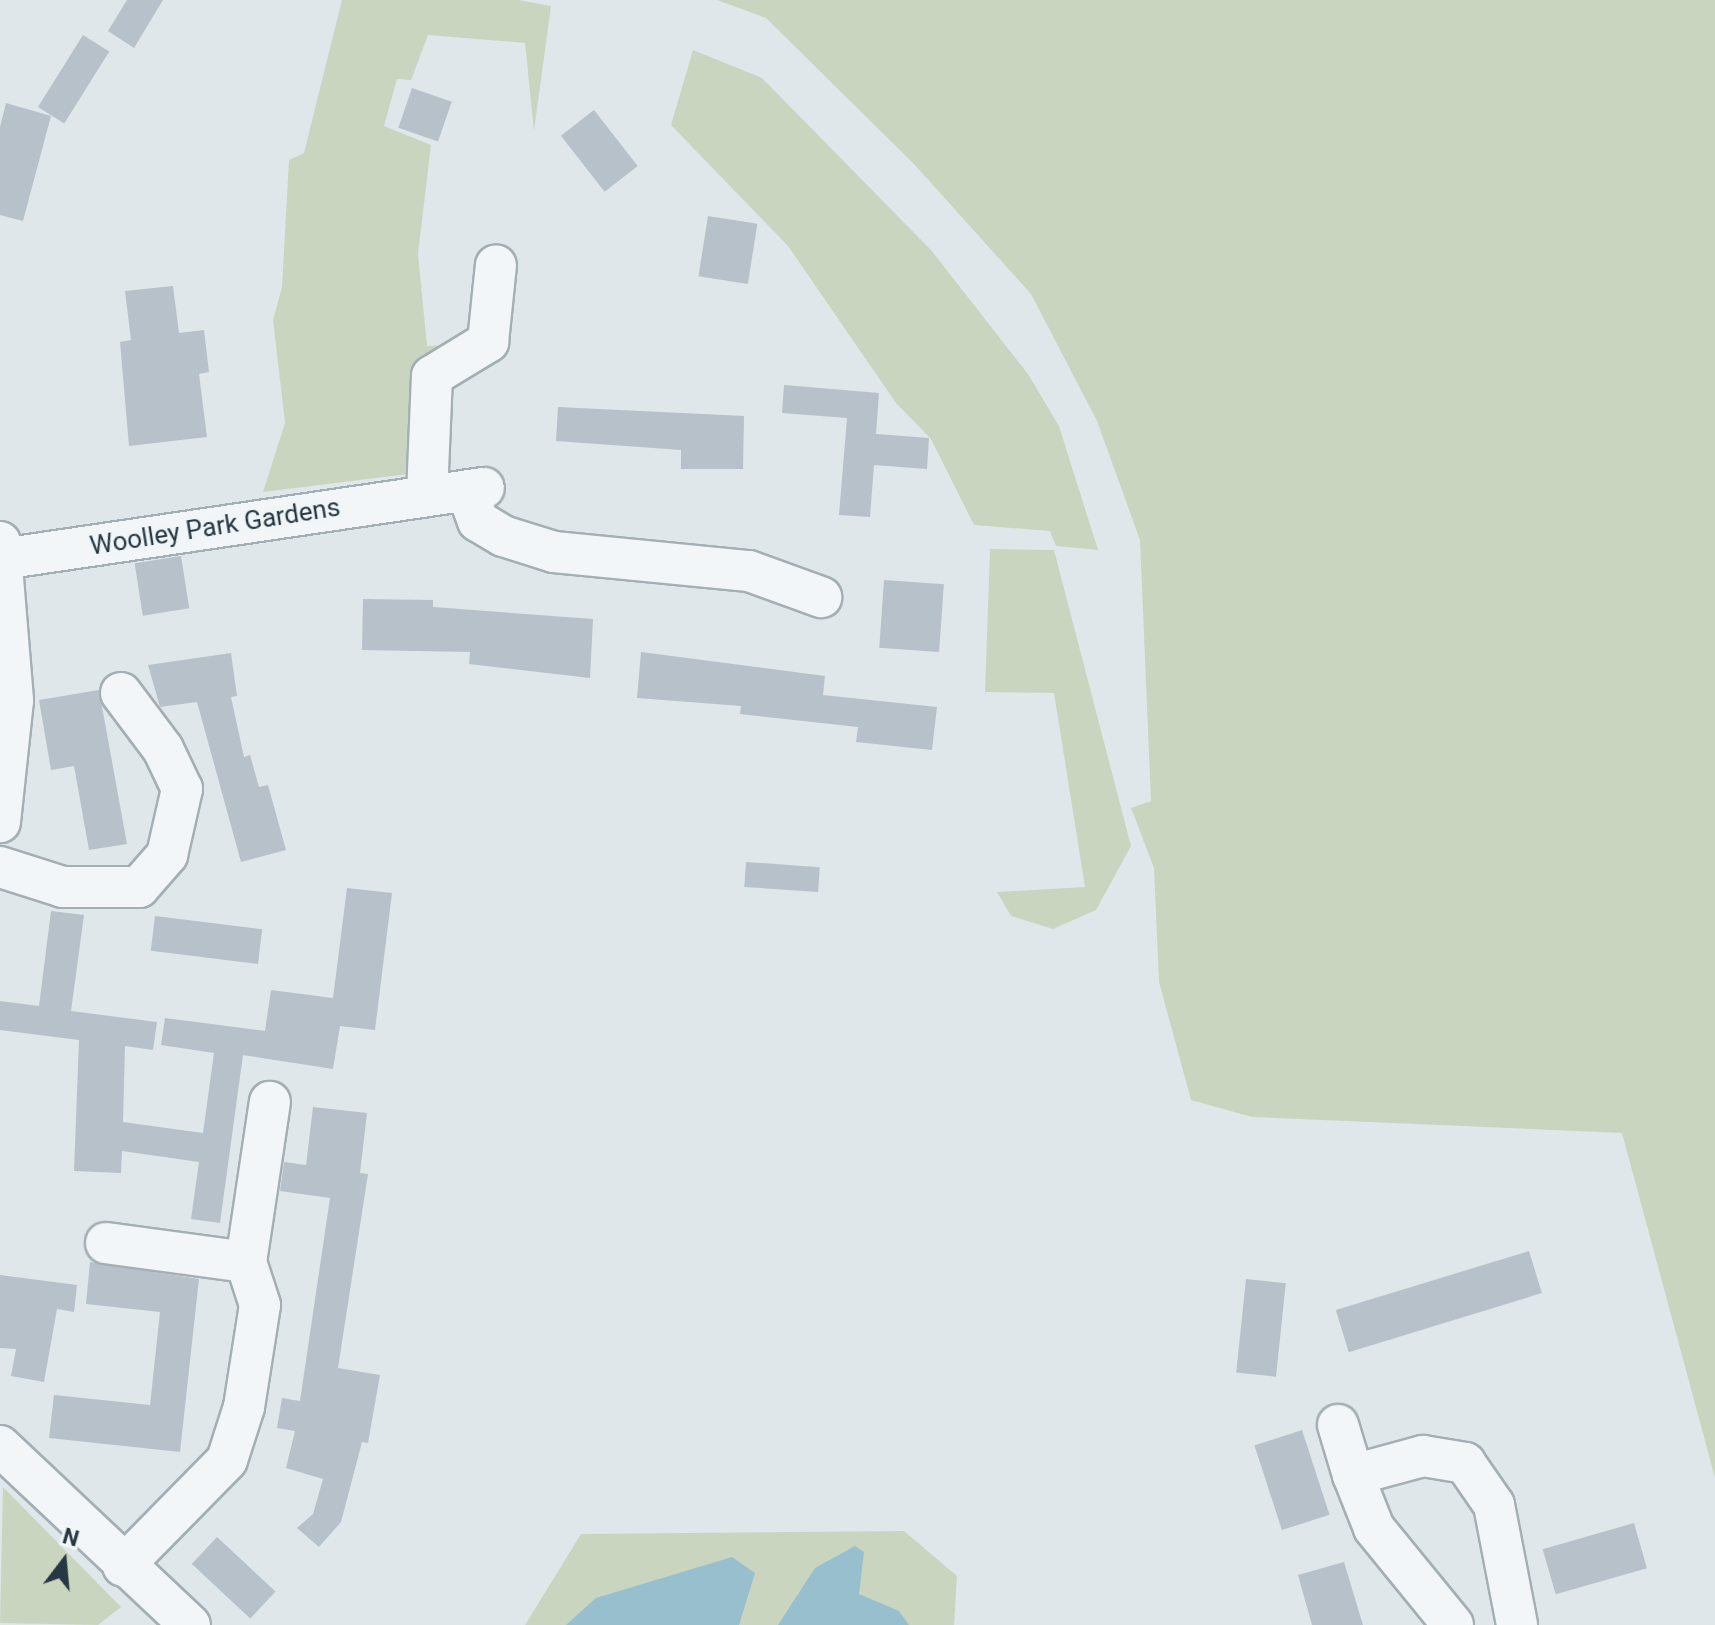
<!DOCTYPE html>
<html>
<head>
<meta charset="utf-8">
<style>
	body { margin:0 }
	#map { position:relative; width:1715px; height:1625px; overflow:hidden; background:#e0e7ea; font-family:Roboto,sans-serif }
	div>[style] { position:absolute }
	.green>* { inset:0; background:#cad5c0 }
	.water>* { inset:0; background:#97bfce }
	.building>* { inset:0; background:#b6c1c9; transform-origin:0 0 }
	.roads { filter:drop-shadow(2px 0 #a4afb5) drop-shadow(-2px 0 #a4afb5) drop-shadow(0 2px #a4afb5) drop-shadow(0 -2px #a4afb5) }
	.minor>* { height:40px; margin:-20px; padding:0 20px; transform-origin:20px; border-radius:20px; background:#f3f6f8 }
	span { translate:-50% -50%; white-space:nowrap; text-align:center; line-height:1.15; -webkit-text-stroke:8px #f0f5f8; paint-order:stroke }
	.street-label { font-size:26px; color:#263844 }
	.north { position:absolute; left:24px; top:1521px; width:80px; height:80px; -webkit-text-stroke:6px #f0f5f8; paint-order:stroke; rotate:16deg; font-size:22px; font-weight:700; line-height:32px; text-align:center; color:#263844 }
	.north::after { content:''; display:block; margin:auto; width:28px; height:36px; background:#263844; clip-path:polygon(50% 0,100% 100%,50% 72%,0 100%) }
</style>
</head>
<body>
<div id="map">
	<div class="green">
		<div style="clip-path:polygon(342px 0,519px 0,551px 6px,534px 131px,525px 43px,428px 35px,411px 80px,397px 79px,384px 126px,431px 145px,418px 254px,427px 346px,448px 345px,433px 458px,408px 474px,263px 492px,285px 423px,273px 320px,282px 287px,289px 160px,304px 153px)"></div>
		<div style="clip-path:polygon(717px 0,1715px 0,1715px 1478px,1622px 1133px,1252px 1117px,1191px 1100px,1159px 982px,1154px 868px,1131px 808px,1151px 801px,1140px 540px,1097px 421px,1031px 294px,914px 164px,766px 18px)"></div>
		<div style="clip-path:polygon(693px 50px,762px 78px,931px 250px,1028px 374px,1059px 426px,1098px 550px,1056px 546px,1050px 531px,974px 525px,931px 439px,896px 403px,788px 246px,671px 125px)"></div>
		<div style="clip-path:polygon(990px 549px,1054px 550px,1131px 846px,1096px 910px,1053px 929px,1011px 916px,997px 892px,1085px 887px,1054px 693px,985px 692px)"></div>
		<div style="clip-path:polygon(3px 1487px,121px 1607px,98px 1625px,0 1623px)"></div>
		<div style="clip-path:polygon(904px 1531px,957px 1576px,954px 1625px,525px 1625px,581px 1534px)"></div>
	</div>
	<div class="water">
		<div style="clip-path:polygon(855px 1546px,864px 1552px,859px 1594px,899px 1611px,909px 1625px,778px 1625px,815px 1568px)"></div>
		<div style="clip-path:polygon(732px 1557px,755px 1573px,739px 1625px,566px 1625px,596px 1598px)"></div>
	</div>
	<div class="building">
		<div style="clip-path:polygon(127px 0,163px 0,134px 48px,108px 31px)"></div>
		<div style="left:83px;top:35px;width:31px;height:85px;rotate:32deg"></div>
		<div style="left:412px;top:88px;width:42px;height:42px;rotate:19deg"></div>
		<div style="clip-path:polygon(6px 103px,51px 116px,23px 221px,0 215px,0 127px)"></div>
		<div style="left:594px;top:110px;width:71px;height:42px;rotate:52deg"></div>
		<div style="left:708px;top:216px;width:50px;height:61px;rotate:9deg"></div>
		<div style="clip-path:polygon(173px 286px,179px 333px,204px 330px,209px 372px,199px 374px,207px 437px,129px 446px,120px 342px,131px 340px,125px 291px)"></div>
		<div style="clip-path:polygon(784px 385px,879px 393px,876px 434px,929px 438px,927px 469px,874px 465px,870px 517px,839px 515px,847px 418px,782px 413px)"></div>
		<div style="clip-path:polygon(558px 407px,744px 416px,743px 469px,681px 469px,681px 450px,556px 441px)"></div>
		<div style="left:181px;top:556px;width:53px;height:47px;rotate:81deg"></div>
		<div style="left:884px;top:580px;width:60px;height:68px;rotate:4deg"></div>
		<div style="clip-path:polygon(363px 599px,433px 600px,433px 607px,593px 619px,590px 678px,469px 664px,470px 652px,362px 650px)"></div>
		<div style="clip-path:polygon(641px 652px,825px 676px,823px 695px,937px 707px,932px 750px,856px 742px,858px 727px,740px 714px,741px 706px,637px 698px)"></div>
		<div style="clip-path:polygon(231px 653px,237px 696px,231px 697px,244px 757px,250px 755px,259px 787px,268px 785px,286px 850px,241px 862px,197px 702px,160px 707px,148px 665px)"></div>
		<div style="clip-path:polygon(99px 690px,127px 844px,89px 850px,74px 766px,51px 770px,39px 700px)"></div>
		<div style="left:746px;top:862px;width:74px;height:25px;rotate:4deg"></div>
		<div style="clip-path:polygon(347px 888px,392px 893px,375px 1030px,340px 1026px,333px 1069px,243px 1055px,220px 1223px,191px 1219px,199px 1162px,122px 1151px,121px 1173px,74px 1171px,79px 1040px,0 1030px,0 1001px,39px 1006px,51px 911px,84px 915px,71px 1011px,157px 1022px,153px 1050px,125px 1046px,123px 1122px,203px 1133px,214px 1053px,161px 1045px,165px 1018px,265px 1031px,271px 990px,333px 998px)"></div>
		<div style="left:155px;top:916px;width:108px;height:35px;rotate:7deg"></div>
		<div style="clip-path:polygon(313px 1107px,367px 1113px,360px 1173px,368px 1174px,338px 1368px,380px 1375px,368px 1443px,362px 1442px,341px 1522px,319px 1547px,297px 1528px,313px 1514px,323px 1479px,286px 1468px,295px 1431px,277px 1428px,282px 1398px,300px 1401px,330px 1198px,280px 1191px,284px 1162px,306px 1165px)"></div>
		<div style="left:1529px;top:1251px;width:44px;height:202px;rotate:73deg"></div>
		<div style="clip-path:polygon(90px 1262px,199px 1279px,180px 1452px,49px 1438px,54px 1395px,150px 1405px,160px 1312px,86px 1304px)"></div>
		<div style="clip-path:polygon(0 1275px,77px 1285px,74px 1312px,57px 1309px,44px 1382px,11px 1376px,16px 1349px,0 1348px)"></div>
		<div style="left:1246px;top:1279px;width:40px;height:94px;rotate:6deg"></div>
		<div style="left:1302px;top:1430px;width:89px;height:50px;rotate:72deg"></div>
		<div style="left:1634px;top:1523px;width:47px;height:95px;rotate:74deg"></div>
		<div style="left:217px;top:1537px;width:80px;height:37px;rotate:43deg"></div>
		<div style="clip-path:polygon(1344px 1562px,1363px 1625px,1312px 1625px,1298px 1575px)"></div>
	</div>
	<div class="roads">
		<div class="minor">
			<div style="left:467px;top:491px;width:32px;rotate:70deg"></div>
			<div style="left:478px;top:521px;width:29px;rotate:31deg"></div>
			<div style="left:503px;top:536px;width:53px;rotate:17.4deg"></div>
			<div style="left:554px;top:552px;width:196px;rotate:5.6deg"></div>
			<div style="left:749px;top:571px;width:77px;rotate:19.9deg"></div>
			<div style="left:427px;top:495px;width:119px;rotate:-87.6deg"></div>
			<div style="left:432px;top:376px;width:66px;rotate:-31.3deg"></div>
			<div style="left:488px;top:342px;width:77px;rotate:-84.1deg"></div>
			<div style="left:0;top:542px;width:159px;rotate:85.3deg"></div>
			<div style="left:13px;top:700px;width:123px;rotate:96.1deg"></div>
			<div style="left:2px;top:559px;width:487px;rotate:-8.4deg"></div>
			<div style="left:0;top:867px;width:66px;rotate:17.6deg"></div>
			<div style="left:63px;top:887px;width:76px"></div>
			<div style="left:139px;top:887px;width:43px;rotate:-48.8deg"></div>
			<div style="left:167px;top:855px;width:68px;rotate:-77.2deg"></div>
			<div style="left:182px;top:789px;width:44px;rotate:-115.4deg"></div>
			<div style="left:163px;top:749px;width:70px;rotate:-126.9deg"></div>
			<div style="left:106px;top:1243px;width:141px;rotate:7.7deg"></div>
			<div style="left:1338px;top:1425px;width:52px;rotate:73.3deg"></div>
			<div style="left:0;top:1446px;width:261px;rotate:43.3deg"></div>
			<div style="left:123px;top:1566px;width:148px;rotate:-45.5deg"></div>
			<div style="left:227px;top:1460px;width:56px;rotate:-72.2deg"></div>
			<div style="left:244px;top:1407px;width:103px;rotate:-81.1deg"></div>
			<div style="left:260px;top:1305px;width:45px;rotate:-108deg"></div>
			<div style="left:246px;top:1262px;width:162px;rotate:-81.5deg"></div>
			<div style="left:1453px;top:1625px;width:125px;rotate:-129.2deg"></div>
			<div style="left:1374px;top:1528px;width:57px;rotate:-111.6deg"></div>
			<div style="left:1353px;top:1475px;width:73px;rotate:-15.2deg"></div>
			<div style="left:1423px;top:1456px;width:43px;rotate:9.5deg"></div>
			<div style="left:1465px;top:1463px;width:51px;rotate:55.4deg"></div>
			<div style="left:1494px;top:1505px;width:122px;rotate:79.1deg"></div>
		</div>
	</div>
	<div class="street-label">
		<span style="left:215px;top:527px;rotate:-9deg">Woolley Park Gardens</span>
	</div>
	<div class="north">N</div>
</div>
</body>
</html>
